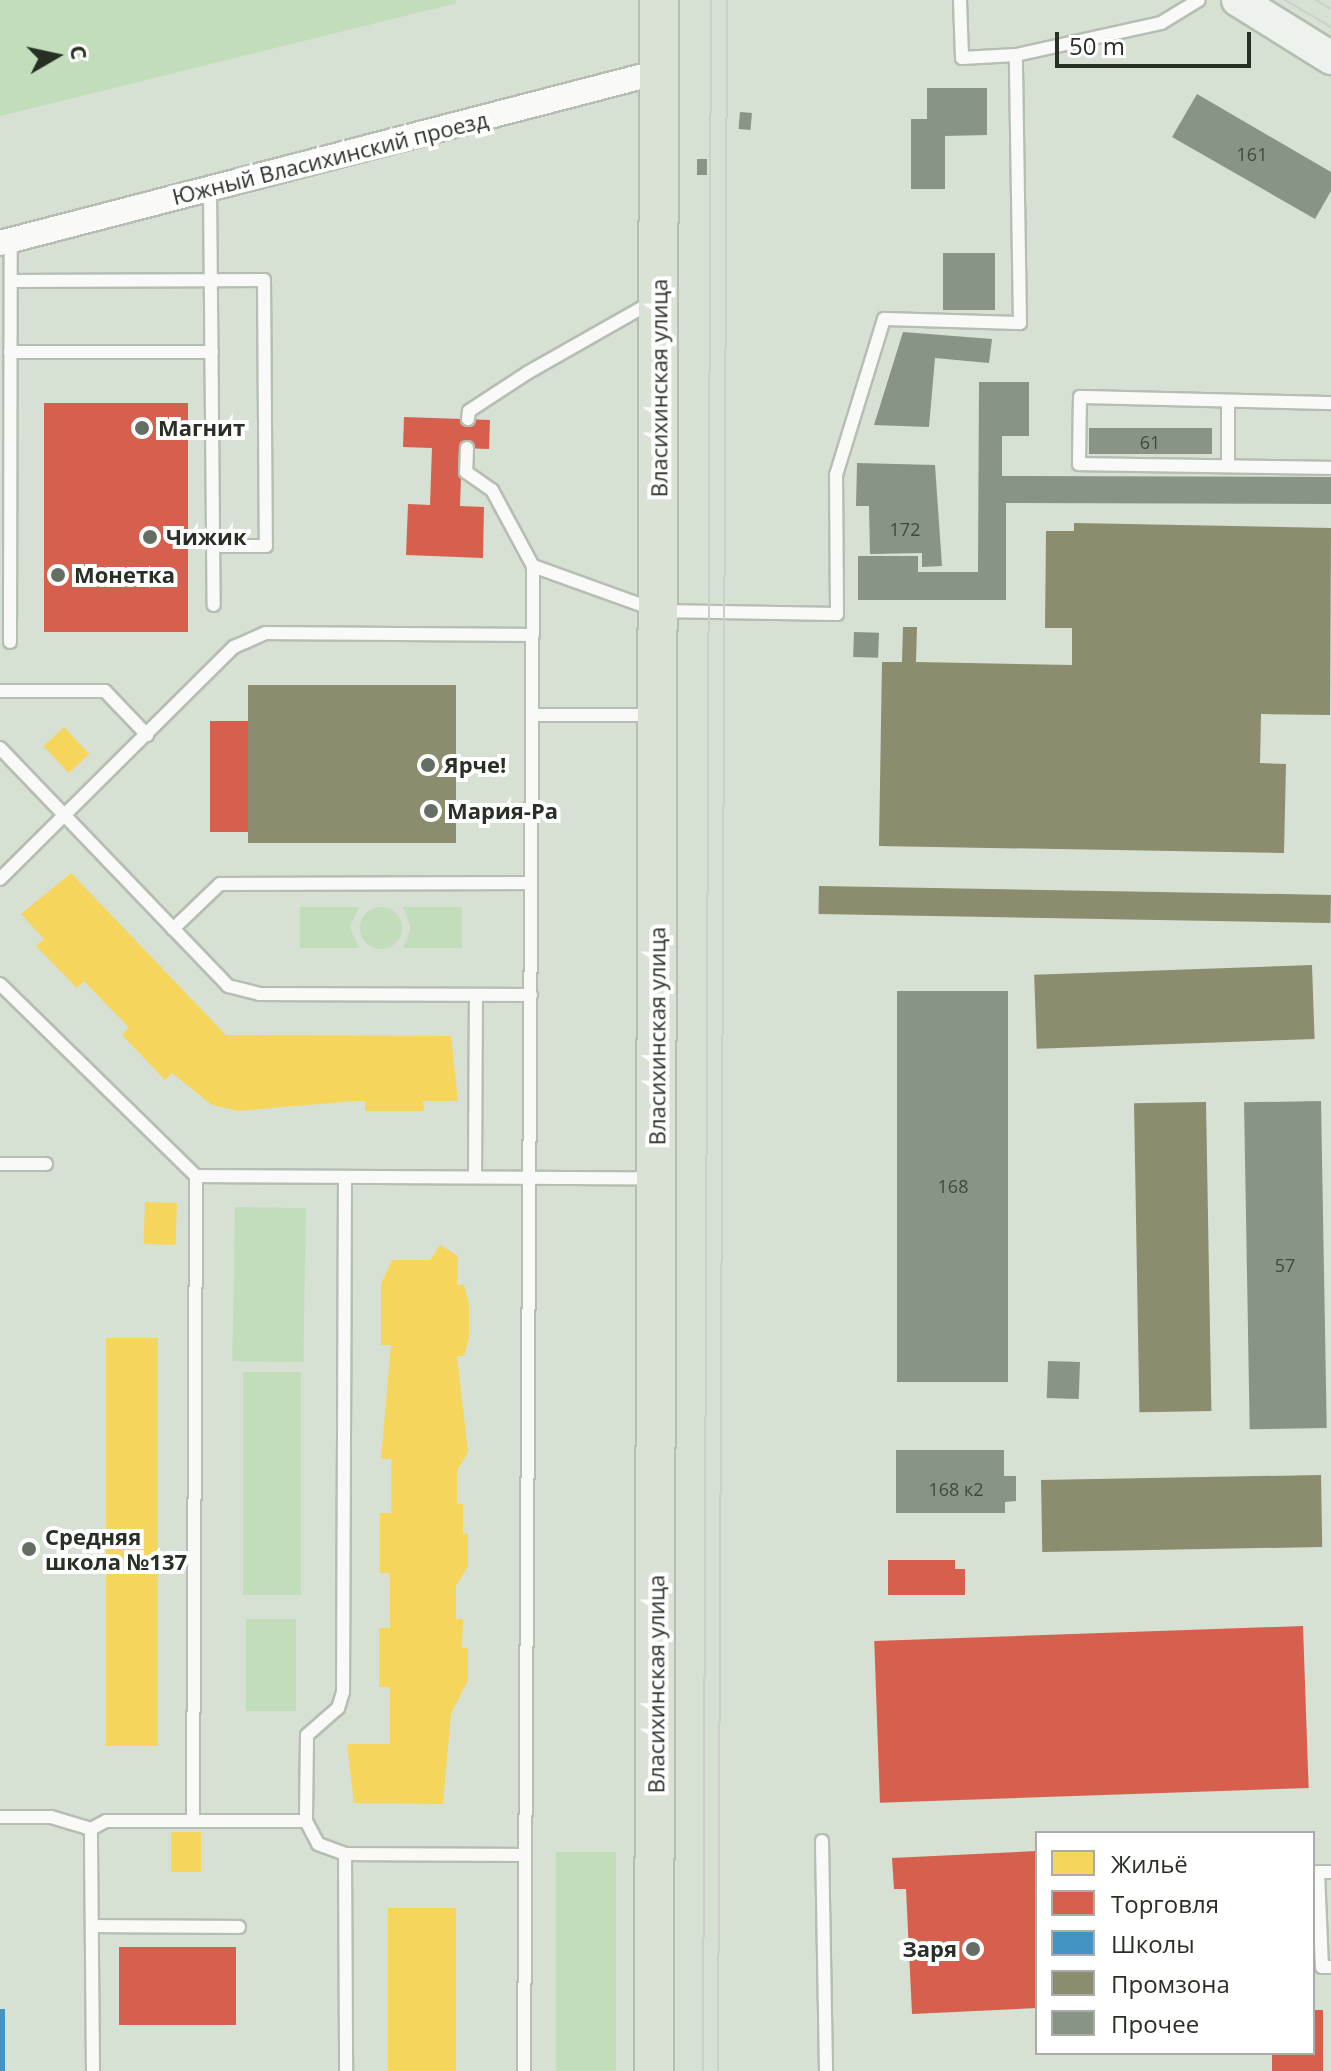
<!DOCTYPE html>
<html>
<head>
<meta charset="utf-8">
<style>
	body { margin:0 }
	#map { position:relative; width:1331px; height:2071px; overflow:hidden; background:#d6e0d3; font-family:"Open Sans",sans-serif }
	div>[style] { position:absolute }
	.green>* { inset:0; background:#c2ddba; transform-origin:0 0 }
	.round { border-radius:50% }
	.homes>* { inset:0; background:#f6d55c; transform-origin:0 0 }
	.shops>* { inset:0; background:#d6604d; transform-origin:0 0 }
	.schools>* { inset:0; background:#4393c3; transform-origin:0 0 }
	.industry>* { inset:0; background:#8c8c6e; transform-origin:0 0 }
	.building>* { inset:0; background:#889484; transform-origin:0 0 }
	.roads { filter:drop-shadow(2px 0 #b6beb3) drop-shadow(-2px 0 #b6beb3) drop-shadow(0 2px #b6beb3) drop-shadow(0 -2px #b6beb3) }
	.service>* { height:12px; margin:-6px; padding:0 6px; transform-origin:6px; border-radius:6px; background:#f9faf8 }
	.minor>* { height:24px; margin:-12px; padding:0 12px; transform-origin:12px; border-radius:12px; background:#f9faf8 }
	.secondary>* { height:32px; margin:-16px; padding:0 16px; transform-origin:16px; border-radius:16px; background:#edf2ec }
	.trunk>* { height:38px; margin:-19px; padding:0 19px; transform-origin:19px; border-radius:19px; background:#dae2d6 }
	.tram>* { height:2px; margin:-1px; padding:0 1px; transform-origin:1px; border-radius:1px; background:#cccfca }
	.dots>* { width:22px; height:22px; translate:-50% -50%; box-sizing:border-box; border:4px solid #fff; border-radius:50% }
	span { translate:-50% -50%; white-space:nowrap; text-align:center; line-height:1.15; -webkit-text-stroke:8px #fff; paint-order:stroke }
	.number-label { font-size:18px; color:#40493e }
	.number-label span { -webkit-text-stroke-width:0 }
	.street-label { font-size:22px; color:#283026 }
	.poi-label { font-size:22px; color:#283026; font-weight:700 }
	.left { translate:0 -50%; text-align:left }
	.right { translate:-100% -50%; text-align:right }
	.legend { position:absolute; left:1035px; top:1831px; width:280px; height:224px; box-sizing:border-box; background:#fff; border:2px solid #a9aca8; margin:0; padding:10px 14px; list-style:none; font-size:24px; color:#283026 }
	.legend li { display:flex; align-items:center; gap:16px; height:40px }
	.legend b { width:40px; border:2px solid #a9aca8 }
	.north { position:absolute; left:16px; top:16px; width:80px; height:80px; -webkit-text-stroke:6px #fff; paint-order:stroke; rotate:81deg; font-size:22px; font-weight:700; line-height:32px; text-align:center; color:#283026 }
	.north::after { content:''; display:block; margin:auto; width:28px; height:36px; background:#283026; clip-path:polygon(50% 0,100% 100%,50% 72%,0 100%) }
	.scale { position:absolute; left:1055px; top:32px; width:196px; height:36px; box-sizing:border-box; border:4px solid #283026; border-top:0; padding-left:10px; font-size:24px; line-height:28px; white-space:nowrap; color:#283026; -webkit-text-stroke:6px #fff; paint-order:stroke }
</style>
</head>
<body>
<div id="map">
	<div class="green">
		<div style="clip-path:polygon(0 0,455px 0,457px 3px,0 116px)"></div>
		<div class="round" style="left:360px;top:907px;width:42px;height:42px"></div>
		<div style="clip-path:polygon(300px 907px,359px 907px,350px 927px,359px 948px,300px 948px)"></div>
		<div style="clip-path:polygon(403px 907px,462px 907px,462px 948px,403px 948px,411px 928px)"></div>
		<div style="left:235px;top:1207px;width:71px;height:154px;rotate:1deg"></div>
		<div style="left:243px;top:1372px;width:58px;height:223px"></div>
		<div style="left:246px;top:1619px;width:50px;height:92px"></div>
		<div style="left:556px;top:1852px;width:60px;height:219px"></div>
	</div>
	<div class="homes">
		<div style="left:64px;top:727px;width:37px;height:28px;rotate:47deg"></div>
		<div style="clip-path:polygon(71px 873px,226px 1035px,451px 1036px,458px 1101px,423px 1101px,424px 1111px,365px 1111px,365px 1101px,354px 1101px,238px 1111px,212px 1105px,172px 1073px,165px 1080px,122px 1035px,129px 1027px,103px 1001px,84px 981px,77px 988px,36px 946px,44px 939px,21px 914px)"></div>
		<div style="left:145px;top:1202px;width:32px;height:42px;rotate:2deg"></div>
		<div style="clip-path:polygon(440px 1245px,458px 1256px,457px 1285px,464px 1285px,469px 1305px,469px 1337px,464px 1356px,457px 1356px,468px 1452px,457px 1471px,457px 1504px,463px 1504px,463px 1534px,468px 1533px,468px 1566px,456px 1586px,456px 1619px,463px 1619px,462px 1648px,468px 1648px,468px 1680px,451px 1714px,443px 1804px,354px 1803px,347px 1744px,390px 1744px,390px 1687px,379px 1687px,379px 1628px,390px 1628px,390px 1573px,380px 1573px,380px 1513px,391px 1513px,391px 1459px,381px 1459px,391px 1345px,381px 1345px,381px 1284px,392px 1260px,430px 1260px)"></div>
		<div style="left:106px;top:1338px;width:52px;height:408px"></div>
		<div style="left:171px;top:1832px;width:30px;height:40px"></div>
		<div style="left:388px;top:1908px;width:68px;height:163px"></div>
	</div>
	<div class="shops">
		<div style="left:188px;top:403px;width:229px;height:144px;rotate:90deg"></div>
		<div style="clip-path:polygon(404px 417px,490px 420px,489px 449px,462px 448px,460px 506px,484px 507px,483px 558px,406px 555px,408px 504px,430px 505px,432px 448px,403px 447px)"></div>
		<div style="left:210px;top:721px;width:38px;height:111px"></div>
		<div style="clip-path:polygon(888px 1560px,955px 1560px,955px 1569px,965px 1569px,965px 1595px,888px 1595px)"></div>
		<div style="left:1303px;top:1626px;width:162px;height:429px;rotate:88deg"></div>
		<div style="clip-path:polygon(1037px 1851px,1037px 2008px,912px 2014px,906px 1889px,894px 1889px,892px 1858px)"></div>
		<div style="left:119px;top:1947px;width:117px;height:78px"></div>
		<div style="clip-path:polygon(1313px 2010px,1323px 2010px,1323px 2071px,1272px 2071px,1272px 2053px,1313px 2053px)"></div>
	</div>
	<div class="schools">
		<div style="left:0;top:2009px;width:5px;height:62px"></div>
	</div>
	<div class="industry">
		<div style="clip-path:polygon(1074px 523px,1331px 528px,1330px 715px,1261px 714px,1260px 763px,1286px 764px,1284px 853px,879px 846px,882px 662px,902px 662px,903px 627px,917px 627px,916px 662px,1072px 665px,1072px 628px,1045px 628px,1046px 531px,1074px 531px)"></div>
		<div style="left:456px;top:685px;width:158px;height:208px;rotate:90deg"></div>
		<div style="left:819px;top:886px;width:512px;height:28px;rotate:1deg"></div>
		<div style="left:1312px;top:965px;width:74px;height:278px;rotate:88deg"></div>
		<div style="left:1206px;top:1102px;width:309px;height:72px;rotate:89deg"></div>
		<div style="left:1321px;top:1475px;width:72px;height:280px;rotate:89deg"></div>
	</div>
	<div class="building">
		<div style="clip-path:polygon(927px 88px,987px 88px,987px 135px,945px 136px,945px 189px,911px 189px,911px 119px,927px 119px)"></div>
		<div style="clip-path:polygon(1197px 94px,1331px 172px,1331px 191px,1315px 219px,1172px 137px)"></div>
		<div style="left:740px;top:112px;width:12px;height:17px;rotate:5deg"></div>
		<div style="left:697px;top:159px;width:10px;height:16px"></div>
		<div style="left:995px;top:253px;width:57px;height:52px;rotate:90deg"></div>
		<div style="clip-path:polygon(903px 332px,992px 339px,989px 363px,935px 358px,929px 427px,874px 425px)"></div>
		<div style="clip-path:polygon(979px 382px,1029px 382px,1029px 436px,1002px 436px,1002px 476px,1331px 477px,1331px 504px,1006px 503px,1006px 600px,858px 600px,858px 556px,918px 556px,918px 572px,978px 572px)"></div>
		<div style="left:1089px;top:428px;width:123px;height:26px"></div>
		<div style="clip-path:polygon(857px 463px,935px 465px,942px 566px,922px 567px,922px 553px,870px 554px,869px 506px,856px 506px)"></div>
		<div style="left:854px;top:632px;width:25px;height:25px;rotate:2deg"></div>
		<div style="left:897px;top:991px;width:111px;height:391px"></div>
		<div style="left:1321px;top:1101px;width:327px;height:77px;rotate:89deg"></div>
		<div style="left:1048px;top:1361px;width:32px;height:37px;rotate:2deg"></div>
		<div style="clip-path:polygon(896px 1450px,1004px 1450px,1004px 1476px,1016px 1476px,1016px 1501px,1005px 1502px,1005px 1513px,896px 1513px)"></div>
	</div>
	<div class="roads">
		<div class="service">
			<div style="left:960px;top:0;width:58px;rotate:88deg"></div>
			<div style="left:962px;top:58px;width:54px;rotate:-3.2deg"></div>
			<div style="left:210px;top:188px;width:417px;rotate:89.5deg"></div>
			<div style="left:11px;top:281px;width:253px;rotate:-0.2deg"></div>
			<div style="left:264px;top:280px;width:266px;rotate:89.6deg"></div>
			<div style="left:266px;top:546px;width:53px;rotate:180deg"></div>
			<div style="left:10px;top:352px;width:202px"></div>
			<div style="left:1331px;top:403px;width:251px;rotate:-178.6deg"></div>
			<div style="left:1080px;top:397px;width:67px;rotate:90.9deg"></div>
			<div style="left:1079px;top:464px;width:252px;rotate:0.9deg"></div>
			<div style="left:468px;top:419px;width:8px;rotate:-83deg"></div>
			<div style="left:469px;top:411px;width:69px;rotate:-33.2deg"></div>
			<div style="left:527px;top:373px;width:144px;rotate:-29.6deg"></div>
			<div style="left:467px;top:448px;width:24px;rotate:92deg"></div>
			<div style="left:466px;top:472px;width:32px;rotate:35deg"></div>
			<div style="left:492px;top:490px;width:86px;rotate:61.7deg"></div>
			<div style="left:533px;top:566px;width:133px;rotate:19.8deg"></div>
			<div style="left:658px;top:611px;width:179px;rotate:1deg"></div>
			<div style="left:837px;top:614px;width:139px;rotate:-90.4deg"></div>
			<div style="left:836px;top:475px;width:163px;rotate:-72.9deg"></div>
			<div style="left:884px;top:319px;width:136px;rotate:1.7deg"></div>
			<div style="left:1020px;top:323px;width:268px;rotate:-90.9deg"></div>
			<div style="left:1016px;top:55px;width:148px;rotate:-12.4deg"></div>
			<div style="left:1161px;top:23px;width:44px;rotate:-31.2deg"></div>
			<div style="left:1228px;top:466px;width:65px;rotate:-90deg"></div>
			<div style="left:10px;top:642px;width:402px;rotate:-89.9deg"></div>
			<div style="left:0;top:691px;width:105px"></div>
			<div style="left:105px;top:691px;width:61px;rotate:46.3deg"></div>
			<div style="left:532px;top:715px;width:121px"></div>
			<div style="left:0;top:748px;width:330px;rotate:46.2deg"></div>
			<div style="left:228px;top:986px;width:32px;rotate:14deg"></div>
			<div style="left:259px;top:994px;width:272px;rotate:0.2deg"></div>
			<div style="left:0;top:879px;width:330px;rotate:-44.8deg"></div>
			<div style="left:234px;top:647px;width:34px;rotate:-24deg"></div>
			<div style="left:265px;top:633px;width:268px;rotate:0.4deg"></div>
			<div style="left:173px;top:929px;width:65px;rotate:-43.8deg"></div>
			<div style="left:220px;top:884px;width:311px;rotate:-0.2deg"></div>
			<div style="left:0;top:984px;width:274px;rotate:44.4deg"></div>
			<div style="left:196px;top:1176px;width:458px;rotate:0.3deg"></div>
			<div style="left:0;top:1164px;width:46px"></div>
			<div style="left:345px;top:1177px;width:515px;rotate:90.22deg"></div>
			<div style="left:343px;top:1692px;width:17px;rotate:107deg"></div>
			<div style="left:338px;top:1708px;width:41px;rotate:138.9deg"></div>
			<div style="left:307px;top:1735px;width:86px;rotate:90.7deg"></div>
			<div style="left:306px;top:1821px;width:26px;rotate:62deg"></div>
			<div style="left:318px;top:1844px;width:29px;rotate:20deg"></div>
			<div style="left:345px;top:1854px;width:180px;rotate:0.3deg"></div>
			<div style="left:475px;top:1177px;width:182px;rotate:-89.7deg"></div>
			<div style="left:0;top:1817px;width:51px"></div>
			<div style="left:51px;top:1817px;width:42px;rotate:16.7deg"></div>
			<div style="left:193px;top:1821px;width:645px;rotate:-89.73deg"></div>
			<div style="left:822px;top:1841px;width:230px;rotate:89deg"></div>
			<div style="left:345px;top:1854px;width:217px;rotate:89.7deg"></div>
			<div style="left:1331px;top:1872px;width:13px;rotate:180deg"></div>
			<div style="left:1318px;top:1872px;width:95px;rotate:87.6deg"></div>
			<div style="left:1322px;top:1967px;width:9px"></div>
			<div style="left:92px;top:1926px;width:147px;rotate:0.4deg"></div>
			<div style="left:93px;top:2071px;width:242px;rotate:-90.5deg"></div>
			<div style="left:91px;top:1829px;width:17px;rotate:-28deg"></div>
			<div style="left:106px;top:1821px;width:200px"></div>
			<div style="left:524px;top:2071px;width:1505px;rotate:-89.66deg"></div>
		</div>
		<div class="minor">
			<div style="left:0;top:243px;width:681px;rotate:-14.55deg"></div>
		</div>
		<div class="secondary">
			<div style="left:1238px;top:0;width:110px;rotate:31.9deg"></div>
		</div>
		<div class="trunk">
			<div style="left:654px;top:2071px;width:2071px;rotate:-89.86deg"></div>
		</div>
	</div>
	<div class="tram">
		<div style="left:1285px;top:0;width:53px;rotate:30.4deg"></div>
		<div style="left:1316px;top:0;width:17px;rotate:31deg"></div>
		<div style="left:703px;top:2071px;width:2071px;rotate:-89.78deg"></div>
		<div style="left:718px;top:2071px;width:2071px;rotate:-89.75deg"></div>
	</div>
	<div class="dots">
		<div style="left:142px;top:428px;background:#656e63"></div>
		<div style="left:150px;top:537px;background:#656e63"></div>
		<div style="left:58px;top:575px;background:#656e63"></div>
		<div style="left:428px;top:765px;background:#656e63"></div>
		<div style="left:431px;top:811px;background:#656e63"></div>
		<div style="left:29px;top:1549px;background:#656e63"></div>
		<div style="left:973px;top:1949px;background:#656e63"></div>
	</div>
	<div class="number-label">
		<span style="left:1252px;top:154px">161</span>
		<span style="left:1150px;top:442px">61</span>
		<span style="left:905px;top:529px">172</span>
		<span style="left:953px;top:1186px">168</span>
		<span style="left:1285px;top:1265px">57</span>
		<span style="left:956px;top:1489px">168 к2</span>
	</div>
	<div class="street-label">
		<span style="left:330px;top:158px;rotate:-14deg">Южный Власихинский проезд</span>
		<span style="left:659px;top:388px;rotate:-90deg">Власихинская улица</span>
		<span style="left:657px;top:1036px;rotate:-90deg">Власихинская улица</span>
		<span style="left:656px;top:1684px;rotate:-90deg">Власихинская улица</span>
	</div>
	<div class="poi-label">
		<span class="left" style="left:158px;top:428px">Магнит</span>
		<span class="left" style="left:166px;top:537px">Чижик</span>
		<span class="left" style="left:74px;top:575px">Монетка</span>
		<span class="left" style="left:444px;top:765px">Ярче!</span>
		<span class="left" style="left:447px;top:811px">Мария-Ра</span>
		<span class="left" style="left:45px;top:1549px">Средняя<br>школа №137</span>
		<span class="right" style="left:957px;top:1949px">Заря</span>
	</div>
	<ul class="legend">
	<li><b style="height:22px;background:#f6d55c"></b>Жильё</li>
	<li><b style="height:22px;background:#d6604d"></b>Торговля</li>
	<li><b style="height:22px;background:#4393c3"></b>Школы</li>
	<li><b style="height:22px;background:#8c8c6e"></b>Промзона</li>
	<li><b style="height:22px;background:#889484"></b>Прочее</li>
	</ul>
	<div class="north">С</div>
	<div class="scale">50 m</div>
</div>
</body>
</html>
